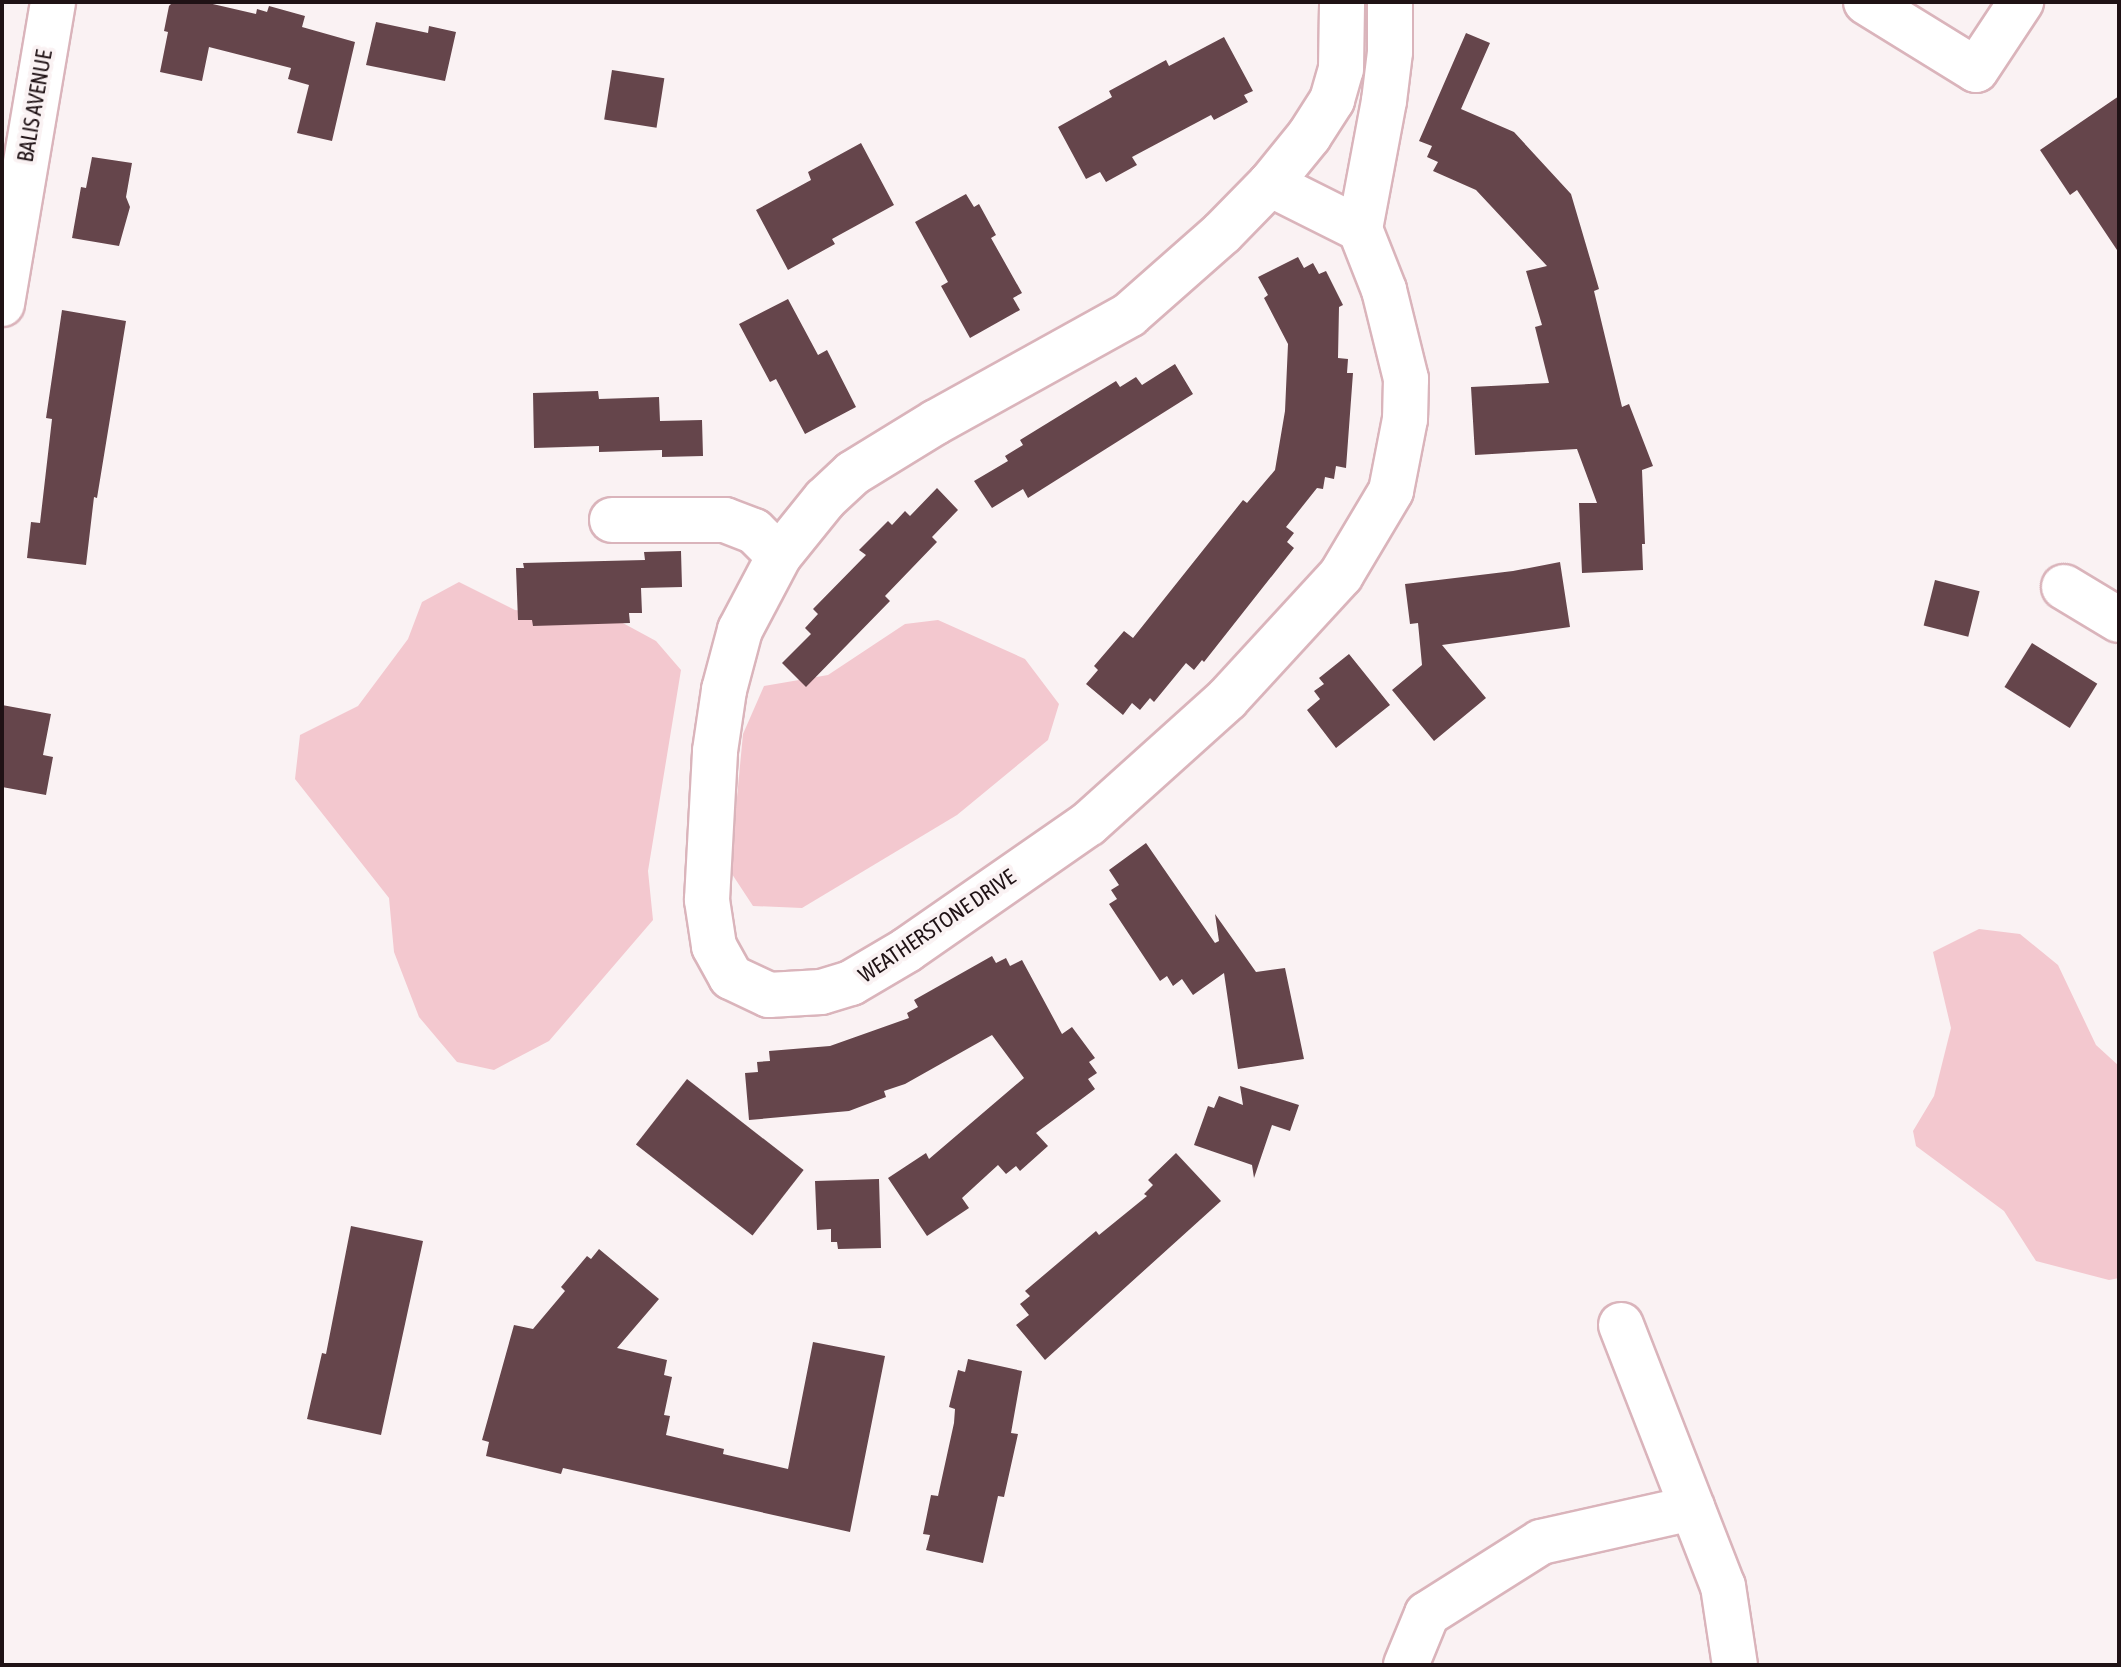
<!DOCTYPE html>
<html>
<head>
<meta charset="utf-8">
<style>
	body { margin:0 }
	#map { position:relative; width:2121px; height:1667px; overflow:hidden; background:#faf2f3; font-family:"Asap Condensed",sans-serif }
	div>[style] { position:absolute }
	.green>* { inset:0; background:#f3c8cf }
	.building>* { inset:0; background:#65454b; transform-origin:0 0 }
	.roads { filter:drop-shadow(2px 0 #dab4bb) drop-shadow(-2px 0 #dab4bb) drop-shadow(0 2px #dab4bb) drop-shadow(0 -2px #dab4bb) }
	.minor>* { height:44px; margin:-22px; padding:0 22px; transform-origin:22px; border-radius:22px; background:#fff }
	span { translate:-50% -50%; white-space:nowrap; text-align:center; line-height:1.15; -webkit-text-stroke:8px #faf2f3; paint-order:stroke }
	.street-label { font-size:22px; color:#1f1215 }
	.frame { position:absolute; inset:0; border:4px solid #1f1215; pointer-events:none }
</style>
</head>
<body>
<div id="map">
	<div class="green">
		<div style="clip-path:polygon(459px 582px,515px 610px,621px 622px,656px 641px,681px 670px,648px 871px,653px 920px,549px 1041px,494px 1070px,457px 1062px,419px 1017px,394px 952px,389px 898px,295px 779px,300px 735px,358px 706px,408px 639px,422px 602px)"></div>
		<div style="clip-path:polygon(938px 620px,1025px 659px,1059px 704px,1048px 740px,957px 815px,802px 908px,753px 906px,730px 871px,743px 734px,764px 686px,828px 675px,905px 624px)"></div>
		<div style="clip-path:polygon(1979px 929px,2020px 934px,2058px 965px,2096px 1045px,2119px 1066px,2119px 1278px,2109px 1280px,2036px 1261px,2004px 1211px,1916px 1146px,1913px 1131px,1934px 1096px,1951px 1028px,1933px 952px)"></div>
	</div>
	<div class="building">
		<div style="clip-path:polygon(173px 2px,204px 2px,256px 14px,257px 9px,267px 12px,269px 6px,305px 16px,302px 27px,355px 42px,332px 141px,297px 133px,309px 85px,288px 79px,291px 68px,209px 47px,202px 81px,160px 72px,168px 32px,164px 31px,169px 6px)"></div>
		<div style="clip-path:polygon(376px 22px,428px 33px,429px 26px,456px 32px,445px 81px,366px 65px)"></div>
		<div style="clip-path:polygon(1466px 33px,1490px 43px,1461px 109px,1514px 132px,1571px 194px,1599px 289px,1594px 291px,1622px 407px,1629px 404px,1653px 466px,1642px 470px,1645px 544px,1642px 544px,1643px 570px,1582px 573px,1579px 503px,1597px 503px,1577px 449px,1475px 455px,1471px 387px,1549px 383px,1535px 327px,1542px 325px,1526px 271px,1547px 266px,1476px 190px,1433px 171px,1438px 162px,1427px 157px,1432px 146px,1419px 141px)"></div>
		<div style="clip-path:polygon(1224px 37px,1253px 91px,1244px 95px,1248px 102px,1214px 120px,1211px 115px,1132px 157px,1137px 165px,1106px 182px,1100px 172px,1086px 179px,1058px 127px,1112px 97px,1109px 91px,1166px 60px,1169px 66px)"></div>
		<div style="left:612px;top:70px;width:53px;height:50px;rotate:9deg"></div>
		<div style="clip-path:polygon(2119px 96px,2119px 253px,2077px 190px,2070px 195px,2040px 150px)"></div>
		<div style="clip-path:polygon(861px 143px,894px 205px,832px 239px,835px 244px,788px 270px,756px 210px,811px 180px,808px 172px)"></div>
		<div style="clip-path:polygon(92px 157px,132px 163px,126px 197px,130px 207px,119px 246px,72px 238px,81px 187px,86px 188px)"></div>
		<div style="clip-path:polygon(966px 194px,974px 207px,979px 204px,996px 235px,991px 238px,1022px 293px,1013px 298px,1020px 310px,970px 338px,941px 286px,948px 282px,915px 222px)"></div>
		<div style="clip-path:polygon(1298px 257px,1304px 268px,1313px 263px,1319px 274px,1326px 271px,1343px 305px,1339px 307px,1338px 358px,1348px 359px,1347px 373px,1353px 373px,1346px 468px,1336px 466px,1334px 479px,1325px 477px,1323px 489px,1317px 488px,1286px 527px,1294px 533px,1287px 542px,1294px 548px,1204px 662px,1202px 660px,1194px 670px,1186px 663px,1154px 702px,1150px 698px,1140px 710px,1132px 703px,1123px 715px,1086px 684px,1098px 670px,1094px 666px,1124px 631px,1133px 638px,1243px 500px,1247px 503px,1275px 470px,1285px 411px,1288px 344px,1264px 298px,1268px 295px,1258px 277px)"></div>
		<div style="clip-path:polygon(788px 299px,818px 355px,827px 350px,856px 407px,805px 434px,776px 379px,770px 382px,739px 324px)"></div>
		<div style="clip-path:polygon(62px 310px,126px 321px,97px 498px,94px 497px,86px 565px,27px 558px,31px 522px,40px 523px,52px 419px,46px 418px)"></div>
		<div style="clip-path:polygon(1175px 364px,1193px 394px,1028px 498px,1023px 489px,992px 508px,974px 481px,1008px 461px,1005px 456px,1023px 445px,1020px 440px,1116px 381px,1120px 387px,1136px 377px,1142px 385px)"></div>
		<div style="clip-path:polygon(598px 391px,599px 399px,659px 397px,660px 421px,702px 420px,703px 456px,662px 457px,662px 450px,599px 452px,599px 446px,534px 448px,533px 393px)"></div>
		<div style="clip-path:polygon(937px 488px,958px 510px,932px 537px,937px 542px,885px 596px,890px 601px,806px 687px,782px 663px,811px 634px,805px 628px,818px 614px,813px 609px,866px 555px,859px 550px,888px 521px,892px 525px,905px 511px,910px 516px)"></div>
		<div style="clip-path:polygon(681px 551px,682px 587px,641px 588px,642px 613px,629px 613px,630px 623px,533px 626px,532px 620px,518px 620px,516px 568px,524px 568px,523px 563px,645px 560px,644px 552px)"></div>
		<div style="clip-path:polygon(1560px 562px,1570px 627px,1442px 645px,1486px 698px,1434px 741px,1392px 690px,1422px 665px,1418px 623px,1410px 624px,1405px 584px,1513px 571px)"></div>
		<div style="left:1935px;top:580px;width:46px;height:47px;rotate:14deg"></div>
		<div style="left:2032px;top:643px;width:77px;height:52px;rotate:32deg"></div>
		<div style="clip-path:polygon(1349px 654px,1390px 705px,1336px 748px,1307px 710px,1320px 699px,1314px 691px,1324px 684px,1319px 678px)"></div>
		<div style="clip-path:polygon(2px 705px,51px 714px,43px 755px,53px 757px,46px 795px,2px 787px)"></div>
		<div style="clip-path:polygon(1146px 843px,1215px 943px,1219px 941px,1215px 914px,1256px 972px,1285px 968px,1304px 1059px,1238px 1069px,1224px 973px,1193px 995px,1182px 979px,1173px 986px,1167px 976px,1160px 981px,1109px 904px,1117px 899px,1111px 890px,1119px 885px,1109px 870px)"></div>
		<div style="clip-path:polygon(992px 956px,996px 963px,1006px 958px,1010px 966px,1022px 960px,1062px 1034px,1072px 1027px,1095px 1058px,1089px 1062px,1097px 1073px,1088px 1079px,1095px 1089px,1036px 1133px,1048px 1146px,1020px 1171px,1016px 1166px,1006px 1174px,998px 1165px,962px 1198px,969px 1208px,927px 1236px,888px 1178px,926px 1153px,929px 1159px,1024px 1078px,992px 1035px,905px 1084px,884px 1091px,886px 1097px,849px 1111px,749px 1120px,745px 1073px,758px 1072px,757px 1062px,770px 1061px,769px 1051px,830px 1046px,909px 1018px,907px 1013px,918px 1007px,914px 1000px)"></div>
		<div style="left:687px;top:1079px;width:148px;height:83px;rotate:38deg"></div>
		<div style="clip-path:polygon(1240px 1086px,1299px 1105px,1290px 1131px,1272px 1125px,1254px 1178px,1252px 1165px,1194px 1145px,1208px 1106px,1214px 1108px,1219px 1096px,1243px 1105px)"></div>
		<div style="clip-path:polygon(1176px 1153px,1221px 1201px,1045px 1360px,1016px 1325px,1029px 1315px,1020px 1304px,1030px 1296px,1025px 1291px,1096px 1231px,1099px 1235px,1147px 1196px,1144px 1194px,1153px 1185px,1148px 1180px)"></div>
		<div style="clip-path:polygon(879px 1179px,881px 1248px,838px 1249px,837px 1242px,831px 1242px,831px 1229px,817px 1230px,815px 1181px)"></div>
		<div style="clip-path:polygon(351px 1226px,423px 1241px,381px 1435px,307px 1419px,322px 1353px,326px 1354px)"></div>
		<div style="clip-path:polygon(599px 1249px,659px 1299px,617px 1348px,667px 1360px,664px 1375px,672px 1377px,664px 1415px,670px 1416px,666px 1435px,724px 1449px,723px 1454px,788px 1469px,813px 1342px,885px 1356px,850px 1532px,563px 1468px,561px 1474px,486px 1456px,489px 1442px,482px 1440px,514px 1325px,533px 1329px,565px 1291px,561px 1287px,587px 1256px,591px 1259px)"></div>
		<div style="clip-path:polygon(968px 1359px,1022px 1371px,1011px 1433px,1018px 1434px,1004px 1497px,998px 1496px,983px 1563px,926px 1550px,930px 1535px,923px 1534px,931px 1495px,938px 1496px,954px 1423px,955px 1409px,949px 1407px,958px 1370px,965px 1372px)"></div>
	</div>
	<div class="roads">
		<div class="minor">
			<div style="left:1866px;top:2px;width:129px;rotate:31.7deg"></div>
			<div style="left:1976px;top:70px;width:82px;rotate:-56.5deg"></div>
			<div style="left:1270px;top:184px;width:101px;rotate:26.6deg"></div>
			<div style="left:1360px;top:229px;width:66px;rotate:68.5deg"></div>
			<div style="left:1384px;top:290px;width:92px;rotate:76.1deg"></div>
			<div style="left:1406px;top:379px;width:40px;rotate:91.4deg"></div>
			<div style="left:1405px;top:419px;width:73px;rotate:101deg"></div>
			<div style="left:1391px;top:491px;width:98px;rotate:120.8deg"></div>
			<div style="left:1341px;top:575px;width:168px;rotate:132.6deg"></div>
			<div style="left:1227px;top:699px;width:187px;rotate:138deg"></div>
			<div style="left:1088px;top:824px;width:221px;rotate:145.2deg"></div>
			<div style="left:907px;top:950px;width:65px;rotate:149.5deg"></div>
			<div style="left:851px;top:983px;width:31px;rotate:163deg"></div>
			<div style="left:821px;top:992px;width:52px;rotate:176.7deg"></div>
			<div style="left:769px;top:995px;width:42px;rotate:-154.7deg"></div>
			<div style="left:731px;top:977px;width:35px;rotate:-119deg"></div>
			<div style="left:714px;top:946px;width:47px;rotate:-98.7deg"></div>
			<div style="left:707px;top:900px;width:149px;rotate:-86.9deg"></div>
			<div style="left:715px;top:751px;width:62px;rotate:-81.6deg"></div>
			<div style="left:724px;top:690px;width:62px;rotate:-75.1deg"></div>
			<div style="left:740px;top:630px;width:84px;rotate:-62.2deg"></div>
			<div style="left:779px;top:556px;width:73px;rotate:-51.1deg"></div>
			<div style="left:825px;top:499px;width:38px;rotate:-43deg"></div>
			<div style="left:853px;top:473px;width:97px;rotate:-31.6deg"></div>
			<div style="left:936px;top:422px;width:221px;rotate:-29deg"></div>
			<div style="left:1129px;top:315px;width:124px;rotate:-41.4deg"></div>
			<div style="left:1222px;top:233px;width:69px;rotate:-45.6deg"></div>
			<div style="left:1270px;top:184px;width:62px;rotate:-50.9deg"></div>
			<div style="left:1309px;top:136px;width:43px;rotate:-57.4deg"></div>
			<div style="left:1332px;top:100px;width:32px;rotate:-74deg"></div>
			<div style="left:1341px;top:69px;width:67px;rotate:-89.1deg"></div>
			<div style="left:1360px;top:229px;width:130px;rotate:-79.4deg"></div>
			<div style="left:1384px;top:101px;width:49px;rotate:-83deg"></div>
			<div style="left:1390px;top:52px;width:50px;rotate:-90deg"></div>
			<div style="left:2px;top:304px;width:306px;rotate:-80.4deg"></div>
			<div style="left:612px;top:520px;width:113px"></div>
			<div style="left:725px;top:520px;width:31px;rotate:21deg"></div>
			<div style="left:754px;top:531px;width:35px;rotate:45deg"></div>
			<div style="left:2064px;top:587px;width:64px;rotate:31deg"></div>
			<div style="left:1621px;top:1325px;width:280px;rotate:68.7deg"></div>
			<div style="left:1723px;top:1586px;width:80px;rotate:81.4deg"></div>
			<div style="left:1406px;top:1665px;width:55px;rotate:-67.6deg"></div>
			<div style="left:1427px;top:1614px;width:135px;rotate:-32.3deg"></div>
			<div style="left:1541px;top:1542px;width:155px;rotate:-12.7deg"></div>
		</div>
	</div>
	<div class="street-label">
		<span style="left:35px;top:106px;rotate:-80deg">BALIS AVENUE</span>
		<span style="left:937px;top:926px;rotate:-34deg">WEATHERSTONE DRIVE</span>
	</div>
	<div class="frame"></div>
</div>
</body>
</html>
